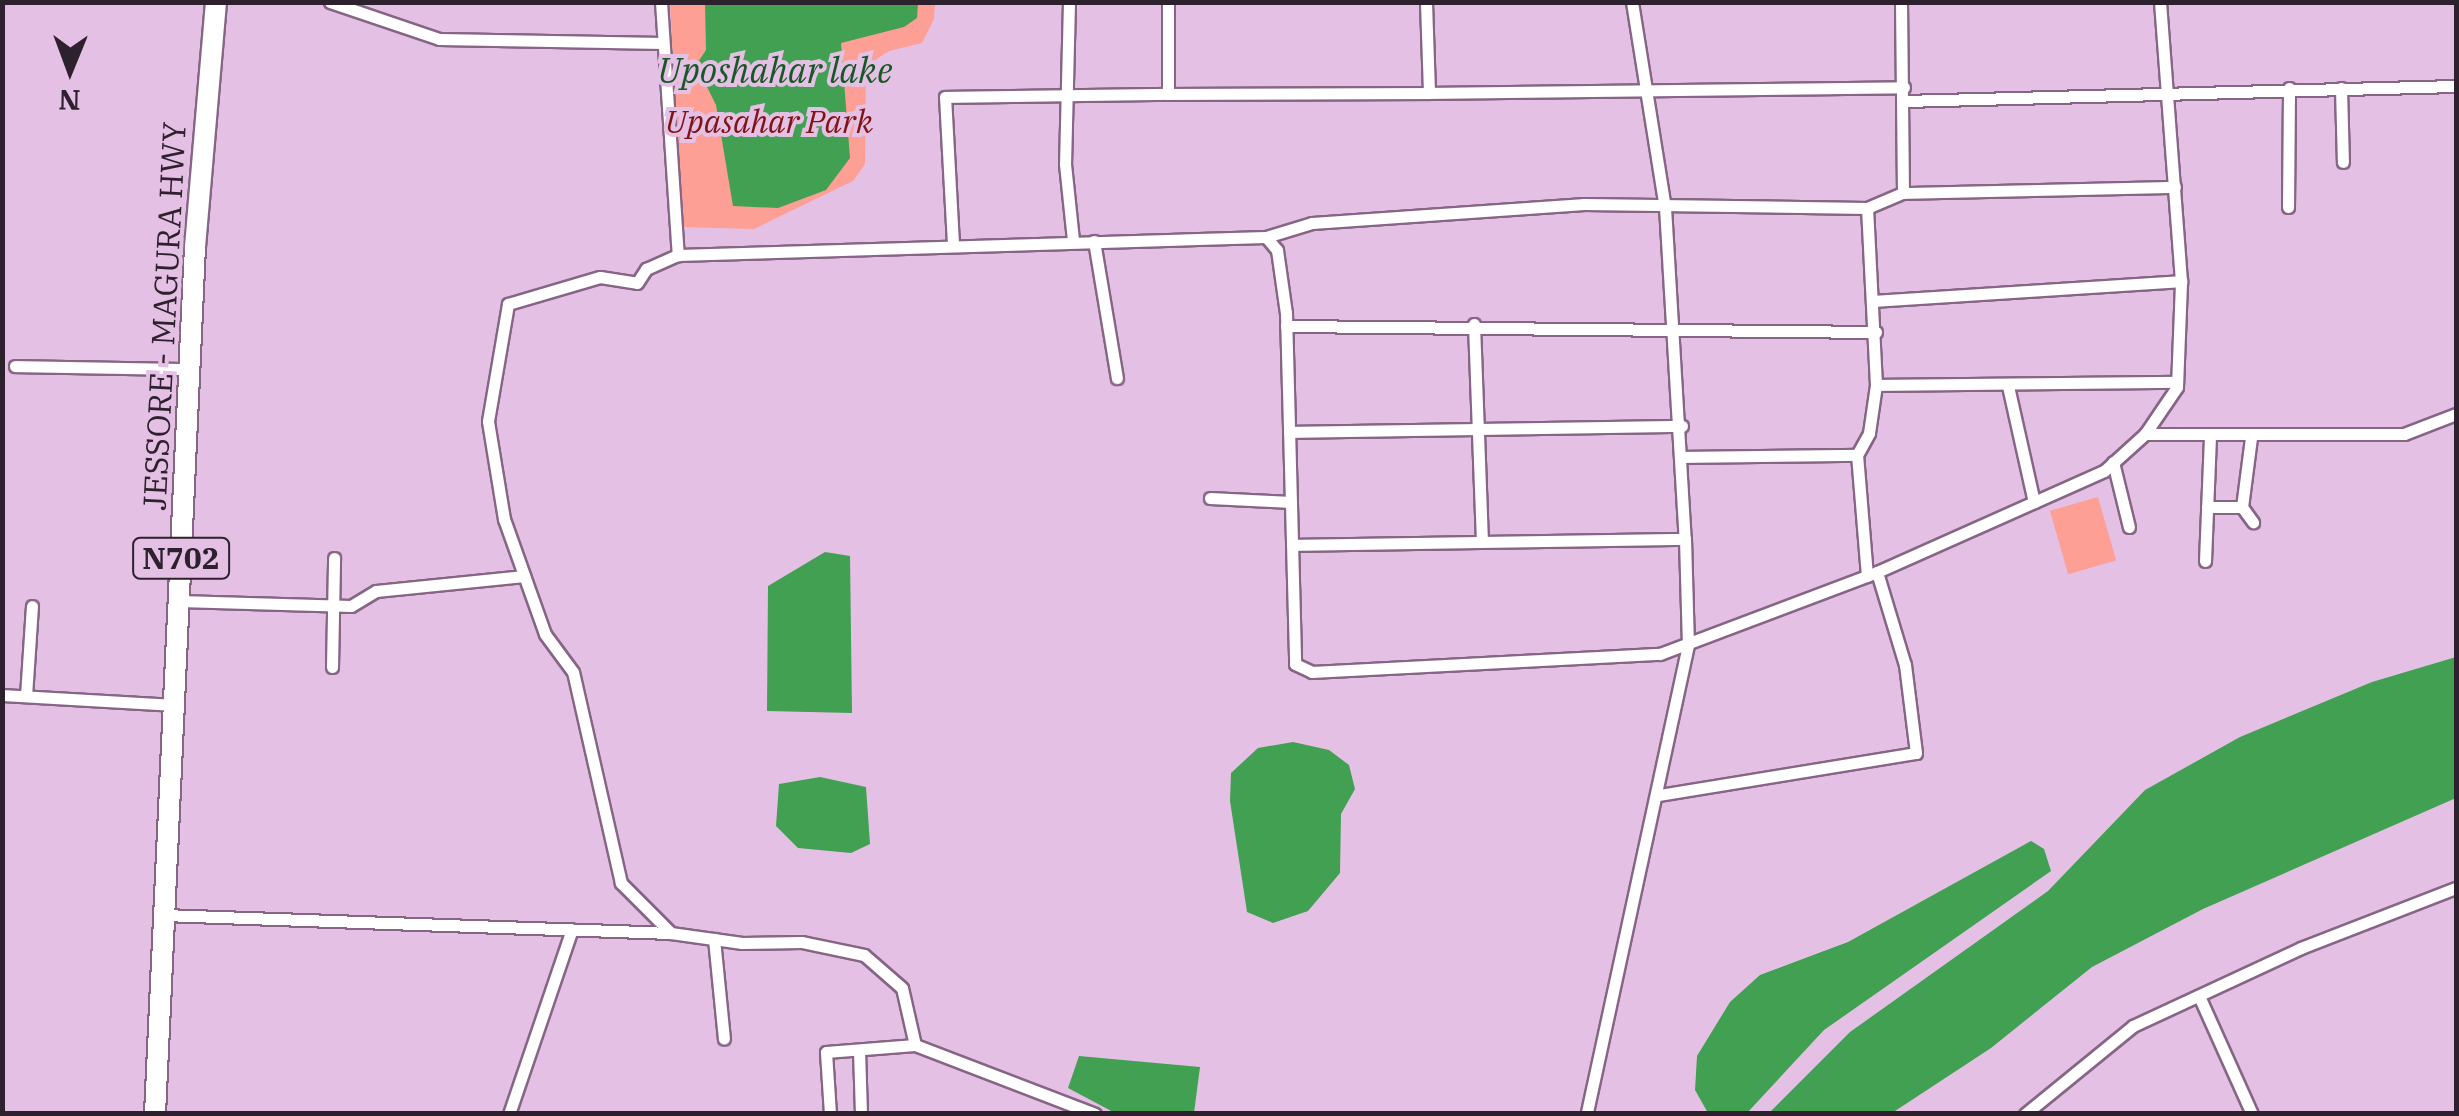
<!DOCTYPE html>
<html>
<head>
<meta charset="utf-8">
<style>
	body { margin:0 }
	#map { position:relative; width:2459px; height:1116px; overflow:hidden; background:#e5c0e5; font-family:"IBM Plex Serif",serif }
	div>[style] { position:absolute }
	.green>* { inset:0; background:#fd9f94; transform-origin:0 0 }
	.water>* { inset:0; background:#41a051 }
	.roads { filter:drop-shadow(2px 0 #866585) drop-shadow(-2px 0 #866585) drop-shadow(0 2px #866585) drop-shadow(0 -2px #866585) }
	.street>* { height:11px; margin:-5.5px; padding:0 5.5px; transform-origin:5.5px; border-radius:5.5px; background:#fff }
	.highway>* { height:20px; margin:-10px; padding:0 10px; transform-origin:10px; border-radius:10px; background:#fff }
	span { translate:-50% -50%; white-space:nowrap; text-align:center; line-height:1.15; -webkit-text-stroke:8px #e5c0e5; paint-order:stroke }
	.shield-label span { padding:2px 8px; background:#e5c0e5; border:2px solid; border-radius:8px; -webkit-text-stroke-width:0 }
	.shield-label { font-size:30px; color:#2e212e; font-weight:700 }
	.park-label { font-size:32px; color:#7f1414; font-style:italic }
	.street-label { font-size:32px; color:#2e212e }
	.water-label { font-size:35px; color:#175824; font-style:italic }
	.frame { position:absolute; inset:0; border:5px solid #2e212e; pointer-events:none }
	.north { position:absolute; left:20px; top:20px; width:100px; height:100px; -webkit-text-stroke:8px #e5c0e5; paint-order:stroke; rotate:181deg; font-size:28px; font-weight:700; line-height:40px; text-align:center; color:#2e212e }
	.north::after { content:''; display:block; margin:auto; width:35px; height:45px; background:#2e212e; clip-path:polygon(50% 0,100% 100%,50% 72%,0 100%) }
</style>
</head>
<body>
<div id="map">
	<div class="green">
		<div style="clip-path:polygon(670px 3px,935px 3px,934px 19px,922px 43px,889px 51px,866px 66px,865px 164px,853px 181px,754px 229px,682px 227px)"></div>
		<div style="left:2098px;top:497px;width:66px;height:50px;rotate:74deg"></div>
	</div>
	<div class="water">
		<div style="clip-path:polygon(705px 3px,918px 3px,917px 18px,904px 27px,841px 43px,850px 158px,826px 190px,778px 208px,733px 206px,716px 105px,696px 65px,706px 50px)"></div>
		<div style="clip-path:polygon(825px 552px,850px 556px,852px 713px,767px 711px,768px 586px)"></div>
		<div style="clip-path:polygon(2456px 657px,2456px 798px,2203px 909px,2092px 967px,1991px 1048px,1892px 1113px,1769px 1113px,1850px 1032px,2048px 891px,2145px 790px,2240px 737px,2372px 682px)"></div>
		<div style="clip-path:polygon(1293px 742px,1329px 750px,1349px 765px,1355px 789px,1341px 814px,1340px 873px,1308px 911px,1273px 923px,1247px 912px,1230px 801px,1231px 773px,1258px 748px)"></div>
		<div style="clip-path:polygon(820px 777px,866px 787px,870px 844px,851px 853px,798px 848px,776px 826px,779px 784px)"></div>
		<div style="clip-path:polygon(2031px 841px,2044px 849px,2051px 871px,1824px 1030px,1747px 1113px,1708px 1113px,1695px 1090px,1697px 1056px,1730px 1002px,1760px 975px,1848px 942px)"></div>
		<div style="clip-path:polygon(1079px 1056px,1200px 1067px,1194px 1113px,1115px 1113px,1068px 1088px)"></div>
	</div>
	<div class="roads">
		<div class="street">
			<div style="left:330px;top:2px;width:115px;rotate:18.7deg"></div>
			<div style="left:439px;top:39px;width:224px;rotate:1deg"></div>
			<div style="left:661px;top:2px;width:254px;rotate:86.2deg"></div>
			<div style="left:1069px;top:2px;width:162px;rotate:91.4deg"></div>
			<div style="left:1065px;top:164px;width:76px;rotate:84deg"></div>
			<div style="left:1168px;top:2px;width:92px;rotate:90deg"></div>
			<div style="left:1168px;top:94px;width:261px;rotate:-0.2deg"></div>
			<div style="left:1426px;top:2px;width:91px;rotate:88.1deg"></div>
			<div style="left:1429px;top:93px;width:475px;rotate:-0.7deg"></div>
			<div style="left:1632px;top:2px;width:208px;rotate:80.9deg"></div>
			<div style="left:1665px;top:207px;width:333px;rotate:86.6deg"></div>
			<div style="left:2341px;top:88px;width:74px;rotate:88.5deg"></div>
			<div style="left:1904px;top:101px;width:552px;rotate:-1.56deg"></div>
			<div style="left:1903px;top:193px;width:272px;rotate:-1.3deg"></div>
			<div style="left:2288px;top:207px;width:119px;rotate:-89.5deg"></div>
			<div style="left:1266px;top:237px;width:48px;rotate:-16.9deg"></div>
			<div style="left:1312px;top:223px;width:273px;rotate:-4deg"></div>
			<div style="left:1584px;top:204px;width:283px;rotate:0.8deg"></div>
			<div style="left:1094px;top:241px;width:139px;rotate:80.5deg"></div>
			<div style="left:953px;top:244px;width:147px;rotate:-93.1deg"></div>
			<div style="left:945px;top:97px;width:223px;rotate:-0.8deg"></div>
			<div style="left:1874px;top:301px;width:308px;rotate:-3.7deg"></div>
			<div style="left:1474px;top:324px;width:216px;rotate:87.9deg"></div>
			<div style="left:1286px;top:326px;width:590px;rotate:0.58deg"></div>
			<div style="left:15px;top:366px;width:175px;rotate:1deg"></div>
			<div style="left:1876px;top:385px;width:301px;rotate:-0.6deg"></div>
			<div style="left:2008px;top:386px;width:119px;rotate:77.4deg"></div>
			<div style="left:1289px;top:432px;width:393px;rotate:-0.9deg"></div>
			<div style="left:2145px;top:434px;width:259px"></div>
			<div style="left:2404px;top:434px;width:56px;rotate:-21deg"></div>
			<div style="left:1683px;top:457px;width:174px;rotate:-0.7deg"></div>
			<div style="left:2113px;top:462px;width:67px;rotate:76.2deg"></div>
			<div style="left:1210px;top:498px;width:81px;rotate:2.8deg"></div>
			<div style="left:2207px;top:507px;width:35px"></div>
			<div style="left:2242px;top:507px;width:70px;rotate:-82.6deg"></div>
			<div style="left:2242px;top:507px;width:19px;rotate:54deg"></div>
			<div style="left:1292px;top:545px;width:393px;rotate:-0.9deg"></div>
			<div style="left:1685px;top:539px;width:106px;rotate:88.4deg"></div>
			<div style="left:1688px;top:645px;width:480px;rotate:102.2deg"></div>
			<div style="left:2205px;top:561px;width:124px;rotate:-87.7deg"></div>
			<div style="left:1867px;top:576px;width:121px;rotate:-94.7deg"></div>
			<div style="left:1857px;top:455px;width:25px;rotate:-61deg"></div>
			<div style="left:1869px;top:433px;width:49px;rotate:-81.7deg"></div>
			<div style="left:1876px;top:385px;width:177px;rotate:-92.9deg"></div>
			<div style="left:1867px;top:208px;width:39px;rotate:-23deg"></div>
			<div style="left:1903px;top:193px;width:191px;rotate:-90.6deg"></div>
			<div style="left:179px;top:601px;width:172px;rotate:1.7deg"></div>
			<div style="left:351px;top:606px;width:29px;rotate:-31deg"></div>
			<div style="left:376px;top:591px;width:149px;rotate:-5.8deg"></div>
			<div style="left:332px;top:667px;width:109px;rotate:-88.9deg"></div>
			<div style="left:2px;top:695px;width:172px;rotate:3.3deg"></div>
			<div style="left:26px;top:696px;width:90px;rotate:-86.2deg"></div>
			<div style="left:1659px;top:795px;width:260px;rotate:-9.3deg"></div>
			<div style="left:1916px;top:753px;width:89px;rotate:-97.1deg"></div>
			<div style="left:1905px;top:665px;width:97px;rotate:-106.8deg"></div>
			<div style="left:163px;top:915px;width:508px;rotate:2.03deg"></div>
			<div style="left:714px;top:939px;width:100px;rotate:84.3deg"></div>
			<div style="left:2199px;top:996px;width:129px;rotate:65.8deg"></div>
			<div style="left:859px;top:1050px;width:64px;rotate:88.2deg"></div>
			<div style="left:509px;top:1114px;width:195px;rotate:-71.2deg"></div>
			<div style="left:830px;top:1114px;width:62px;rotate:-93.7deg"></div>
			<div style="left:826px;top:1052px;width:89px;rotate:-4.5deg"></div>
			<div style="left:1095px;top:1114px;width:193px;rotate:-159deg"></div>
			<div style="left:915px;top:1045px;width:58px;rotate:-102.8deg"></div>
			<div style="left:902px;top:988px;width:50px;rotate:-139deg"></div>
			<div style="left:864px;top:955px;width:63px;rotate:-168.2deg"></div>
			<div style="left:802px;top:942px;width:60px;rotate:179deg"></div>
			<div style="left:742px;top:943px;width:72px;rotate:-172deg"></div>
			<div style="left:671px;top:933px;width:71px;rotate:-135deg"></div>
			<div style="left:621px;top:883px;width:216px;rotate:-102.8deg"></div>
			<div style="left:573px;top:672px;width:47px;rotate:-126.4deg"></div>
			<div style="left:545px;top:634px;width:122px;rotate:-109.6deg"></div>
			<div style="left:504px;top:519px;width:99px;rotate:-99.3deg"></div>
			<div style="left:488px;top:421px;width:119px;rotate:-80.3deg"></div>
			<div style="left:508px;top:304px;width:96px;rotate:-16.4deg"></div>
			<div style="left:600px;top:277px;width:37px;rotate:9deg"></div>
			<div style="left:637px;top:283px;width:17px;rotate:-57deg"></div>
			<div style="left:646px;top:269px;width:35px;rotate:-24deg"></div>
			<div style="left:678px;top:255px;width:588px;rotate:-1.75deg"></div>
			<div style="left:1266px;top:237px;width:17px;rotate:50deg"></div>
			<div style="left:1277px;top:250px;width:64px;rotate:81.9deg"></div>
			<div style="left:1286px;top:313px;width:351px;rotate:88.5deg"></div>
			<div style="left:1295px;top:664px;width:19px;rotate:25deg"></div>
			<div style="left:1312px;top:672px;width:348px;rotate:-3deg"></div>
			<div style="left:1660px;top:654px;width:232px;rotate:-20.7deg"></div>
			<div style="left:1877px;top:572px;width:248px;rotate:-24deg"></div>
			<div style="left:2104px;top:471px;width:55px;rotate:-42.1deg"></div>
			<div style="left:2145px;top:434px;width:57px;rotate:-55.8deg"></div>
			<div style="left:2177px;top:387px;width:106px;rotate:-87.8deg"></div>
			<div style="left:2181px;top:281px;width:280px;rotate:-94.3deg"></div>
			<div style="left:2025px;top:1114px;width:139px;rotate:-39.2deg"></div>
			<div style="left:2133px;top:1026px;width:185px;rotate:-24.9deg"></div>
			<div style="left:2301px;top:948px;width:166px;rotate:-21.2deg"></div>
		</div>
		<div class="highway">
			<div style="left:155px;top:1114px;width:868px;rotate:-87.36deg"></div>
			<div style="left:195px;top:247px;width:246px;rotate:-85.1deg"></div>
		</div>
	</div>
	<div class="shield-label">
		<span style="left:181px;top:558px">N702</span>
	</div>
	<div class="park-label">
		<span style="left:769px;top:121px">Upasahar Park</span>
	</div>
	<div class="street-label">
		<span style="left:164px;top:316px;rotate:-87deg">JESSORE - MAGURA HWY</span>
	</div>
	<div class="water-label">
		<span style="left:775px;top:70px">Uposhahar lake</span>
	</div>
	<div class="frame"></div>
	<div class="north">N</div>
</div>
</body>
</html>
